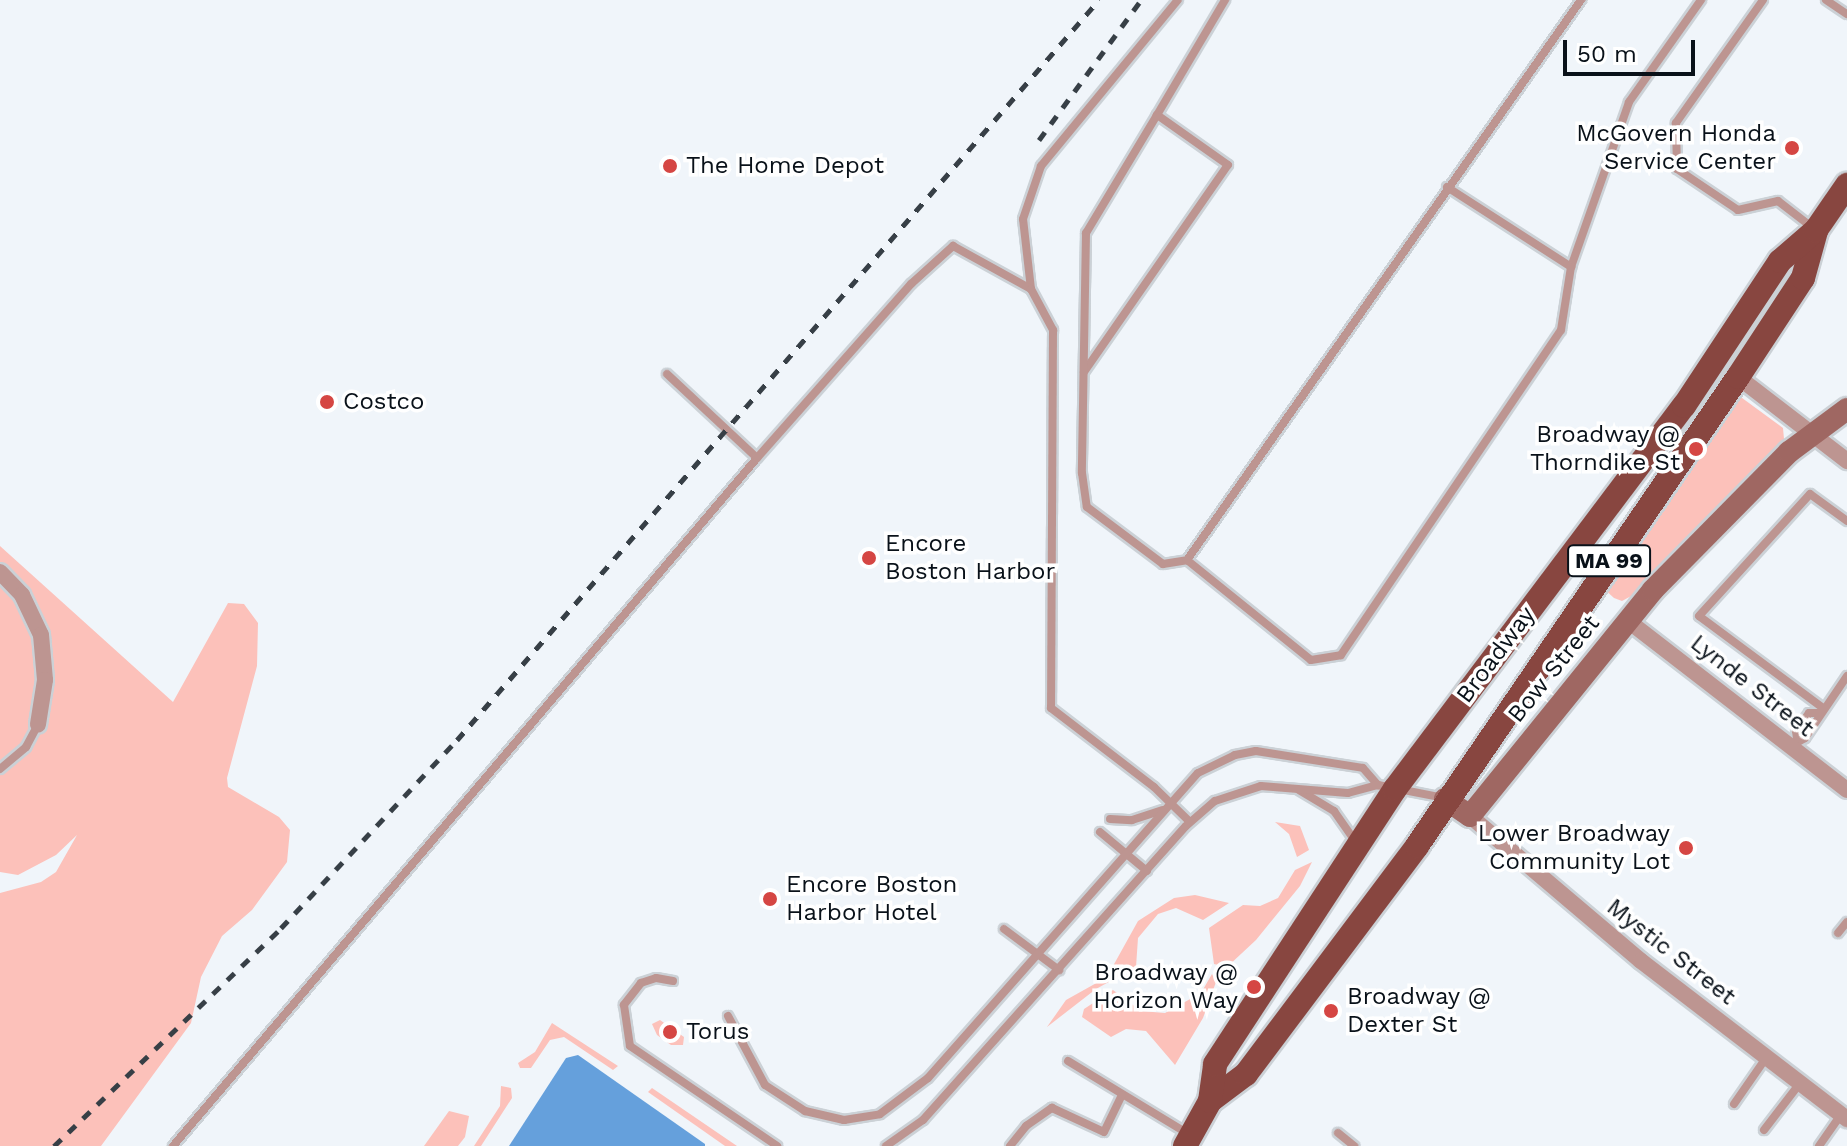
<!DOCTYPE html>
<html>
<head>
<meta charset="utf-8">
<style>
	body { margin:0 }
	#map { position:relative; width:1847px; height:1146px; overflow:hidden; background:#f0f5fa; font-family:"Work Sans",sans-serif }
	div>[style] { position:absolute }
	.green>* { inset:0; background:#fcc1ba }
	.water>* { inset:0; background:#65a0dc }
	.roads { filter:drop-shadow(2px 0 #cbd1d6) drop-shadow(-2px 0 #cbd1d6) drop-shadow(0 2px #cbd1d6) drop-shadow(0 -2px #cbd1d6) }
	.lane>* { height:8px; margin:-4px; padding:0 4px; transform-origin:4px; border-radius:4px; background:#bd9591 }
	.street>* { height:16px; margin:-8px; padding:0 8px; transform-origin:8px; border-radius:8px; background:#bd9591 }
	.secondary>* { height:22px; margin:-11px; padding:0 11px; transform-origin:11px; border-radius:11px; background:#9f6762 }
	.primary>* { height:24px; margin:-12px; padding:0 12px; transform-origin:12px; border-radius:12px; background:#884640 }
	.rail>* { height:5px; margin-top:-2.5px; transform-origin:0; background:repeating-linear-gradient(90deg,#373f46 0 10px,transparent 0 20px) }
	.dots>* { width:22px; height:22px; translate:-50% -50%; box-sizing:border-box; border:4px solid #fff; border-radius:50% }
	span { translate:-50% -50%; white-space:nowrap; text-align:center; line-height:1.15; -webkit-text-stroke:7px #fff; paint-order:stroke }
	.shield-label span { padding:2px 6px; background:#fff; border:2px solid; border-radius:6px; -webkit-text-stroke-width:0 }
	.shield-label { font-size:22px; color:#091119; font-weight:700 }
	.poi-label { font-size:24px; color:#091119 }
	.right { translate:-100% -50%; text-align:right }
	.left { translate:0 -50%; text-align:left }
	.street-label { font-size:24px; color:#091119 }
	.scale { position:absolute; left:1563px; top:40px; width:132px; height:36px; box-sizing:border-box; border:4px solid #091119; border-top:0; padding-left:10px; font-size:24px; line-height:28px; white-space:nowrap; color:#091119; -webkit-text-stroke:6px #fff; paint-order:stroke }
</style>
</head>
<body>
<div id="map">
	<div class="green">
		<div style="clip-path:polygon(1738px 395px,1783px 428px,1784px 439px,1635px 594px,1622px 601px,1614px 598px,1603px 588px)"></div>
		<div style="clip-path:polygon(0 546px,173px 702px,228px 603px,244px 604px,258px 623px,257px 666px,227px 778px,228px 787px,279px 817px,290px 830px,287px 862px,252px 910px,222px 936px,201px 977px,191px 1023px,101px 1146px,0 1146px,0 893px,41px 882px,56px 872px,77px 835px,56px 855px,18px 875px,0 872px)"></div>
		<div style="clip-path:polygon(1275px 822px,1300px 826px,1309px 850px,1297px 857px,1289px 834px)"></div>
		<div style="clip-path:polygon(1312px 862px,1300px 886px,1256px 940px,1227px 967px,1214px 964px,1209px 928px,1243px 905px,1260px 906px,1278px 898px,1295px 870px)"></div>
		<div style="clip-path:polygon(1195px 895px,1229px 903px,1203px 920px,1176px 908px,1158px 914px,1138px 938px,1136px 967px,1096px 989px,1047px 1027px,1066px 1000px,1100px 981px,1113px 966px,1138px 921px,1174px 898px)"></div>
		<div style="clip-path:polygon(1212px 974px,1216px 982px,1203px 1018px,1175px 1065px,1146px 1031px,1126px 1029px,1111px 1037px,1082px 1017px,1084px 1009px,1113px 990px,1141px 1011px,1165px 1013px,1201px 993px)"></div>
		<div style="clip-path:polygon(660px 1020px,684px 1037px,683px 1045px,671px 1045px,657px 1035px,652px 1024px)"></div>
		<div style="clip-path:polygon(552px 1023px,618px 1066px,613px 1070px,564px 1037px,550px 1040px,531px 1068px,520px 1068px,518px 1063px,535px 1052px)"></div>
		<div style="clip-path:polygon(501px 1086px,511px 1088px,512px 1098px,481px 1146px,474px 1146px,500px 1106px)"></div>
		<div style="clip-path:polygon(652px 1088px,737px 1146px,725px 1146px,648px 1092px)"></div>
		<div style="clip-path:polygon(449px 1111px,469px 1116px,465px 1137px,458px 1146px,424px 1146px)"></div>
	</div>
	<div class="water">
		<div style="clip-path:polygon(578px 1055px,705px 1144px,705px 1146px,509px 1146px,566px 1058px)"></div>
	</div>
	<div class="roads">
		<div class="lane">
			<div style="left:1763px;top:0;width:151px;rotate:125.3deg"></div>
			<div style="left:1676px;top:123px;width:46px;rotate:88.8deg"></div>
			<div style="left:1677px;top:169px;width:73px;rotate:33.9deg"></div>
			<div style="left:1738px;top:210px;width:41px;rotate:-12.7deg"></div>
			<div style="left:1778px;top:201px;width:44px;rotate:37.6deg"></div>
			<div style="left:1826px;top:0;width:25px;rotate:34deg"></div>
			<div style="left:1157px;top:115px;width:134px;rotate:-59.4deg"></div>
			<div style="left:1447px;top:187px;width:148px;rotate:32.8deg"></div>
			<div style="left:1571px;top:267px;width:175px;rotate:-70.6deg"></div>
			<div style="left:1629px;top:102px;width:125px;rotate:-54.8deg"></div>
			<div style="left:1031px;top:289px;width:70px;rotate:-96.5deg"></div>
			<div style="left:1023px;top:219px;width:56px;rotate:-71.2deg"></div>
			<div style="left:1041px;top:166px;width:215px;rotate:-50.5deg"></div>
			<div style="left:1084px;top:372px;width:252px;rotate:-55.2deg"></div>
			<div style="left:1228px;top:165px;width:87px;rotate:-144.8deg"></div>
			<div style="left:1157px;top:115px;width:138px;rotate:121deg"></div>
			<div style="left:1086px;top:233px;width:240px;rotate:91deg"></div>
			<div style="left:1082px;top:473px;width:34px;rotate:82deg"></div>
			<div style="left:1087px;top:507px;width:95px;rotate:36.9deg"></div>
			<div style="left:1163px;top:564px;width:24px;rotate:-9deg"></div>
			<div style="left:1187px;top:560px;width:685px;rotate:-54.87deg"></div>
			<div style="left:667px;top:374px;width:123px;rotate:43deg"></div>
			<div style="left:1187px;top:560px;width:159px;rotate:38.9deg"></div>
			<div style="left:1311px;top:660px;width:30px;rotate:-9deg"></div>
			<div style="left:1341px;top:655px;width:392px;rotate:-55.9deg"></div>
			<div style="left:1561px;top:330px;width:64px;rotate:-81deg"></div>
			<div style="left:1823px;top:708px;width:154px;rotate:-143.4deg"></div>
			<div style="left:1699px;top:616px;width:165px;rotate:-47.7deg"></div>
			<div style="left:1810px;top:494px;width:46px;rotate:36.1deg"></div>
			<div style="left:1797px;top:739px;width:8px;rotate:-97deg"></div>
			<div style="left:1796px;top:731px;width:22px;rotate:-54deg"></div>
			<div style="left:1809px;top:713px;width:10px"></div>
			<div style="left:1791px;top:746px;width:16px;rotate:-30deg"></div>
			<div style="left:1805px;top:738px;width:75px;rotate:-55.9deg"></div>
			<div style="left:0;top:769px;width:34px;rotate:-40deg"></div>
			<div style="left:26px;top:747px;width:26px;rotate:-62deg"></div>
			<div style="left:1299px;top:790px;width:41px;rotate:31deg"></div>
			<div style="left:1334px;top:811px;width:37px;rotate:55deg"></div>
			<div style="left:1110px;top:819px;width:22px;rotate:3deg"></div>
			<div style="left:1132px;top:820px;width:32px;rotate:-18deg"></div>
			<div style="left:1100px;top:832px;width:61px;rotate:39.7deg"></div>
			<div style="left:1004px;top:929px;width:69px;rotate:36.7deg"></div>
			<div style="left:1838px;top:933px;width:14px;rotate:-51deg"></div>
			<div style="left:673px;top:981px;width:17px;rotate:-170deg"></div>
			<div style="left:656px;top:978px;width:16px;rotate:162deg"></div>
			<div style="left:641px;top:983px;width:28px;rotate:128deg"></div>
			<div style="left:624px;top:1005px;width:41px;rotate:81.7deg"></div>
			<div style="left:630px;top:1046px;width:178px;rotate:34.2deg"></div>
			<div style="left:728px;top:1016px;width:78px;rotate:61.8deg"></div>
			<div style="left:765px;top:1085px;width:48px;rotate:33deg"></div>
			<div style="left:805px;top:1111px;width:40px;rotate:13deg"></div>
			<div style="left:844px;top:1120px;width:36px;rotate:-9deg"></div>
			<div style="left:880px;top:1114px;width:60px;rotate:-36.9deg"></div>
			<div style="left:928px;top:1078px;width:407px;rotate:-48.5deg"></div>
			<div style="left:1198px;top:773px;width:41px;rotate:-25.9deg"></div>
			<div style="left:1235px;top:755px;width:21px;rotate:-11deg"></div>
			<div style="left:1256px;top:751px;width:108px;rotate:9deg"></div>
			<div style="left:1363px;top:768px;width:23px;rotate:49deg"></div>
			<div style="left:1378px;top:785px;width:67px;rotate:11.1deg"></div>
			<div style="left:1068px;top:1061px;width:143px;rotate:31.2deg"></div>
			<div style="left:1734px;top:1104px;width:56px;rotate:-55.2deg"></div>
			<div style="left:1764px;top:1130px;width:59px;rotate:-52.5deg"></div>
			<div style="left:1338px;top:1133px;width:21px;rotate:39deg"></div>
			<div style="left:173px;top:1146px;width:902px;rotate:-49.67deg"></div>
			<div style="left:757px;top:458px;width:232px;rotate:-48.5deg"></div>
			<div style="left:911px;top:284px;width:57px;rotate:-42.1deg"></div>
			<div style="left:953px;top:246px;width:89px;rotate:28.9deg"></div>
			<div style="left:1031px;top:289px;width:47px;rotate:61.8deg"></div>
			<div style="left:1053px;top:330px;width:378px;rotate:90.3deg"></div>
			<div style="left:1051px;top:708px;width:130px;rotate:37.5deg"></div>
			<div style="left:1154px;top:787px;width:50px;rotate:44.2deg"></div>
			<div style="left:886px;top:1146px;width:45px;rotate:-35.1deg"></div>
			<div style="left:923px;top:1120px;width:394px;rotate:-48.2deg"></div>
			<div style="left:1186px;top:826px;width:38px;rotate:-41deg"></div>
			<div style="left:1215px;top:801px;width:48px;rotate:-18.1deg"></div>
			<div style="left:1261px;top:786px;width:87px;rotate:4.6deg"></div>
			<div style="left:1348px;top:793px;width:31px;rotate:-15deg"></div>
			<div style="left:1010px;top:1146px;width:26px;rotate:-51deg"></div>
			<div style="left:1026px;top:1126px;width:32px;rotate:-35deg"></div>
			<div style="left:1052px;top:1108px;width:57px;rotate:24.8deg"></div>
			<div style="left:1104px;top:1132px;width:41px;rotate:-64.1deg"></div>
			<div style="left:1819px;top:1146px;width:38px;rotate:-55deg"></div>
		</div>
		<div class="street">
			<div style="left:1738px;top:377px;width:138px;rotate:37.6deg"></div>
			<div style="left:0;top:572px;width:32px;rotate:46deg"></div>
			<div style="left:22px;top:595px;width:44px;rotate:64.6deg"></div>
			<div style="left:41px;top:635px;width:45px;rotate:84.9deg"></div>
			<div style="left:45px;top:680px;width:45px;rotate:99deg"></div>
			<div style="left:1627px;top:620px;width:278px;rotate:37.7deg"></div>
			<div style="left:1470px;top:816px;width:224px;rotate:40.3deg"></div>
			<div style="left:1641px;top:961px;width:260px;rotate:37.5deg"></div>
		</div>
		<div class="secondary">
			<div style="left:1445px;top:799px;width:30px;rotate:34deg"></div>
			<div style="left:1470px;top:816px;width:291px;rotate:-51deg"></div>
			<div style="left:1653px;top:590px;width:194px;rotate:-45.4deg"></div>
			<div style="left:1789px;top:452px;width:72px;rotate:-36.6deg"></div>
		</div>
		<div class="primary">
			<div style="left:1210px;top:1101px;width:45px;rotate:-36.9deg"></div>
			<div style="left:1246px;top:1074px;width:285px;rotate:-53.1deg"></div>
			<div style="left:1417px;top:846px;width:568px;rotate:-55.61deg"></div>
			<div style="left:1738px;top:377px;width:118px;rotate:-56.7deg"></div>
			<div style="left:1803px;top:278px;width:49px;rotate:-74.5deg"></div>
			<div style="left:1185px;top:1146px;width:51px;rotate:-60.9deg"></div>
			<div style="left:1210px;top:1101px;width:37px;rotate:-82deg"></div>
			<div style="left:1215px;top:1064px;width:329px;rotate:-56.8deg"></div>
			<div style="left:1395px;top:789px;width:480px;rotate:-53deg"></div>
			<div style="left:1684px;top:406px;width:174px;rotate:-56.5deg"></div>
			<div style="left:1780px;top:261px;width:48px;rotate:-40.7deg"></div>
			<div style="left:1816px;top:230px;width:55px;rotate:-55.4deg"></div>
		</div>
	</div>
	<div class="rail">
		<div style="left:1039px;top:140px;width:173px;rotate:-53.9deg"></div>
		<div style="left:54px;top:1146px;width:315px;rotate:-43.8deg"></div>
		<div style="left:281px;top:928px;width:258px;rotate:-46.9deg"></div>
		<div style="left:457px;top:740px;width:980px;rotate:-49.06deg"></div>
	</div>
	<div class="dots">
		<div style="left:1792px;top:148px;background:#d54643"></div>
		<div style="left:670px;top:166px;background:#d54643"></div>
		<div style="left:327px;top:402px;background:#d54643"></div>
		<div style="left:1696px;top:449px;background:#d54643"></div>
		<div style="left:869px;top:558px;background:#d54643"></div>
		<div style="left:1686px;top:848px;background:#d54643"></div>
		<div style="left:770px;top:899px;background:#d54643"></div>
		<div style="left:1254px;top:987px;background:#d54643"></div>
		<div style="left:1331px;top:1011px;background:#d54643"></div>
		<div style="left:670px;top:1032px;background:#d54643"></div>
	</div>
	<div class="shield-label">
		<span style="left:1609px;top:561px">MA 99</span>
	</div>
	<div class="poi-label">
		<span class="right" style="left:1776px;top:148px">McGovern Honda<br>Service Center</span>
		<span class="left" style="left:686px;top:166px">The Home Depot</span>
		<span class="left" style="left:343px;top:402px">Costco</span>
		<span class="right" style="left:1680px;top:449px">Broadway @<br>Thorndike St</span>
		<span class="left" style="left:885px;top:558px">Encore<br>Boston Harbor</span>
		<span class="right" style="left:1670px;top:848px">Lower Broadway<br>Community Lot</span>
		<span class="left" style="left:786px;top:899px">Encore Boston<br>Harbor Hotel</span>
		<span class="right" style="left:1238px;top:987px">Broadway @<br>Horizon Way</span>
		<span class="left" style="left:1347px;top:1011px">Broadway @<br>Dexter St</span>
		<span class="left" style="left:686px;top:1032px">Torus</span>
	</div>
	<div class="street-label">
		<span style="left:1496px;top:655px;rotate:-53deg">Broadway</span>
		<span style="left:1554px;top:669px;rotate:-51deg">Bow Street</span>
		<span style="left:1752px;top:686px;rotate:38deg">Lynde Street</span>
		<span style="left:1671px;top:952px;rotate:38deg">Mystic Street</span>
	</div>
	<div class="scale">50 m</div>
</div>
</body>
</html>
